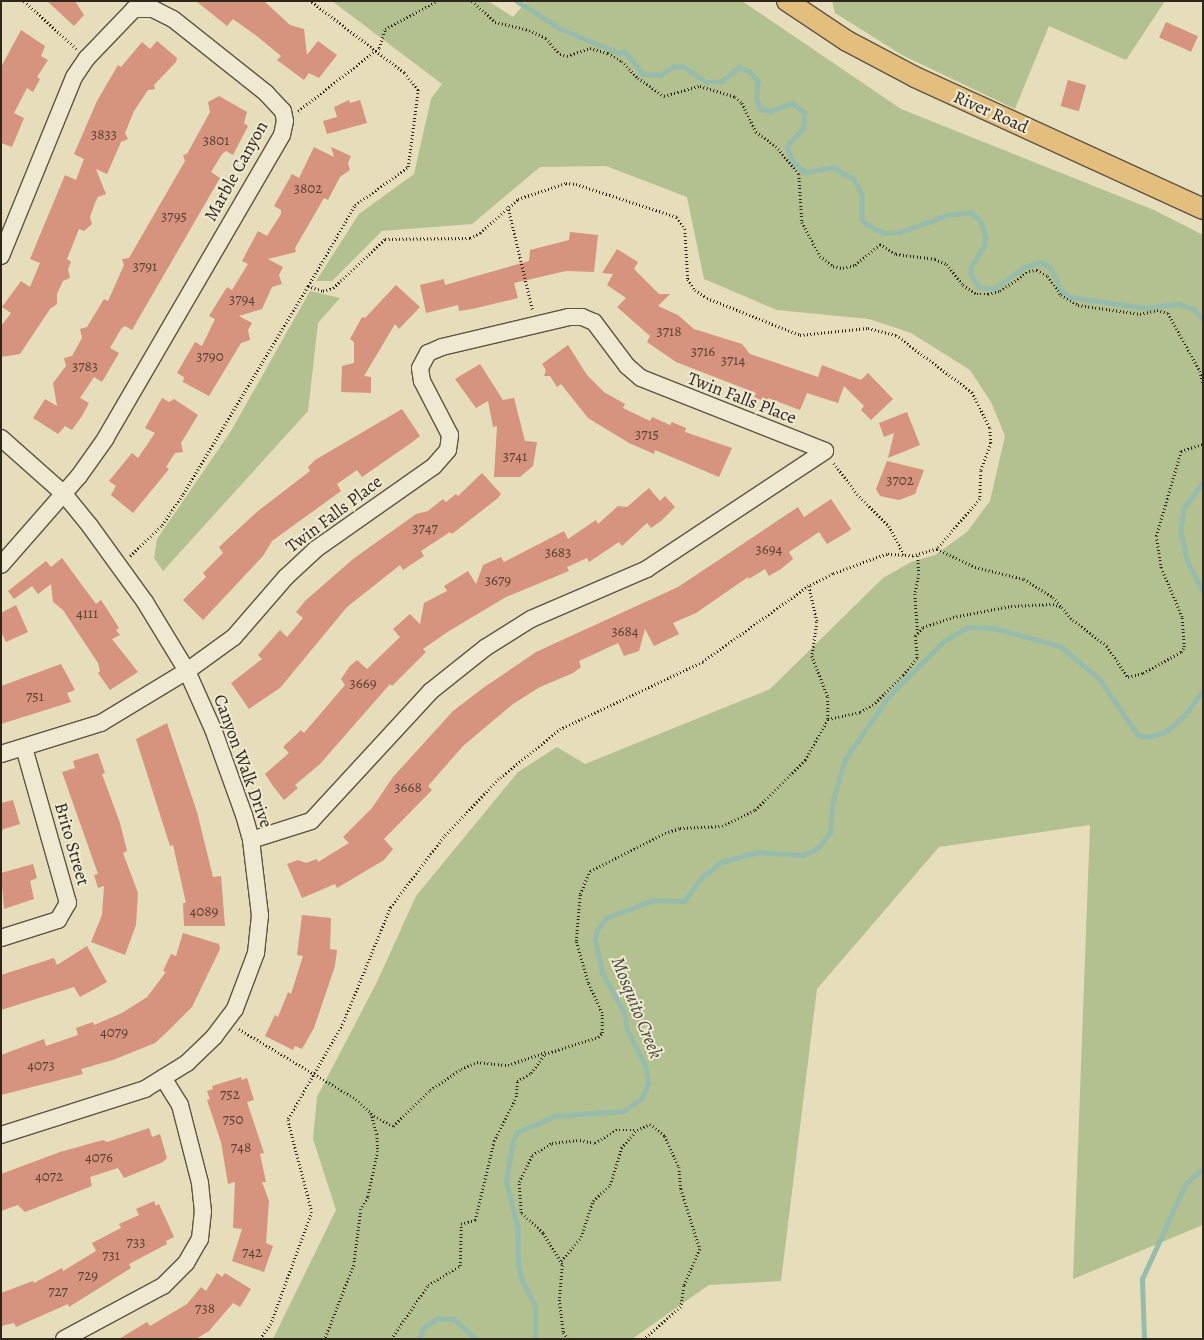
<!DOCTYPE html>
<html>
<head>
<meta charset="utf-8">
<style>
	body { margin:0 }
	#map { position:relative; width:1204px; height:1340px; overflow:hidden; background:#e6ddba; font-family:Alegreya,serif }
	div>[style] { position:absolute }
	.green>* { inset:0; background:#b3c191 }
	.stream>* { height:4.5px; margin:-2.25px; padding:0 2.25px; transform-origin:2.25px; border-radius:2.25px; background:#97bcab }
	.building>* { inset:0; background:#d6937e; transform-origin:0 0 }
	.path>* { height:2.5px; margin-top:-1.25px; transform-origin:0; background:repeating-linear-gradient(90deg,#30271c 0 1px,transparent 0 3.5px) }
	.roads { filter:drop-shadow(1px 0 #5e5444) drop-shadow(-1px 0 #5e5444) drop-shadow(0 1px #5e5444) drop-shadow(0 -1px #5e5444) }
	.minor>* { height:16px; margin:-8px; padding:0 8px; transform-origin:8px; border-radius:8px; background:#efe9d2 }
	.major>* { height:20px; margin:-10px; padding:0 10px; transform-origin:10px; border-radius:10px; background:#e3be7d }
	span { translate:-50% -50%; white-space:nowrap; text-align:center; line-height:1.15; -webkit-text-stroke:4px #efe9d2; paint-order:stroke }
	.number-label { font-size:15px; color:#5a4234 }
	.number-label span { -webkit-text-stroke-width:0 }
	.street-label { font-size:18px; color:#30271c }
	.water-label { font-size:19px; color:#4a4c40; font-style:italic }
	.frame { position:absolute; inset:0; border:2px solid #30271c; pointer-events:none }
</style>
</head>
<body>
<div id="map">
	<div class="green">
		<div style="clip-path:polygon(332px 1px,488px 1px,513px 17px,527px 1px,742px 1px,901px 109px,1154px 210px,1203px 235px,1203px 1225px,1073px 1279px,1090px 825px,939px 847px,817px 989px,781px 1281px,709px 1285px,632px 1339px,273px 1339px,336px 1210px,313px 1139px,317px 1097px,377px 982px,416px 896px,518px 772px,557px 747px,585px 764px,770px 689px,883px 578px,911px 562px,935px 555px,967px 532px,990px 501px,1005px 436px,991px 402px,970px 370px,911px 333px,869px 319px,777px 310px,704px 279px,687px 197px,606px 166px,540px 167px,472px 224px,382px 231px,332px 281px,316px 281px,359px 214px,414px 174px,431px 99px,442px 84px)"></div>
		<div style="clip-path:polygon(832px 1px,1165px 1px,1126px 60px,1049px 26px,1015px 109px,902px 55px,835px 13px)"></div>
		<div style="clip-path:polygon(310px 291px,340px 298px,318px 323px,308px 411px,163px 571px,154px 558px,157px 539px,231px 431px)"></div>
	</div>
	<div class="stream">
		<div style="left:517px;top:1px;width:52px;rotate:32.5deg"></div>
		<div style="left:561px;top:29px;width:63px;rotate:22.5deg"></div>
		<div style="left:619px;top:53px;width:5px;rotate:-22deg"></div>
		<div style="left:624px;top:51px;width:30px;rotate:50deg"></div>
		<div style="left:643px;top:74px;width:18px;rotate:3deg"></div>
		<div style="left:661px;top:75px;width:14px;rotate:-36deg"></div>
		<div style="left:672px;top:67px;width:11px;rotate:-5deg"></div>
		<div style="left:683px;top:66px;width:29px;rotate:34deg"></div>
		<div style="left:707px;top:82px;width:7px"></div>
		<div style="left:714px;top:82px;width:8px;rotate:-7deg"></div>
		<div style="left:722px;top:81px;width:22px;rotate:-39deg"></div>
		<div style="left:739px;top:67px;width:11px;rotate:22deg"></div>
		<div style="left:749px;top:71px;width:13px;rotate:45deg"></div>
		<div style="left:758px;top:80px;width:20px;rotate:93deg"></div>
		<div style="left:757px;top:100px;width:10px;rotate:66deg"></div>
		<div style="left:761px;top:109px;width:9px;rotate:13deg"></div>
		<div style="left:770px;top:111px;width:24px;rotate:-19deg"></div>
		<div style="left:793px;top:103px;width:16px;rotate:40deg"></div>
		<div style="left:805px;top:113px;width:15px;rotate:94deg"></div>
		<div style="left:804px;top:128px;width:25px;rotate:132deg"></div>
		<div style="left:787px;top:147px;width:15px;rotate:67deg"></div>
		<div style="left:793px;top:161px;width:16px;rotate:43deg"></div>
		<div style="left:805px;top:172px;width:28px;rotate:-10deg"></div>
		<div style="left:833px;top:167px;width:24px;rotate:30deg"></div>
		<div style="left:854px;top:179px;width:17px;rotate:62deg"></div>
		<div style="left:862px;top:194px;width:25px;rotate:90deg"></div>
		<div style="left:862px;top:219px;width:8px;rotate:50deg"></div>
		<div style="left:867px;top:225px;width:20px;rotate:24deg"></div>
		<div style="left:885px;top:233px;width:13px"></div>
		<div style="left:898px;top:233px;width:52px;rotate:-20.2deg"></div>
		<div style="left:947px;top:215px;width:24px;rotate:-7deg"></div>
		<div style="left:971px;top:212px;width:14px;rotate:45deg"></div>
		<div style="left:981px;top:222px;width:16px;rotate:72deg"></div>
		<div style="left:986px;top:237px;width:10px;rotate:101deg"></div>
		<div style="left:984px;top:247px;width:25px;rotate:122deg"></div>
		<div style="left:971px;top:268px;width:7px;rotate:90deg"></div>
		<div style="left:971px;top:275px;width:14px;rotate:56deg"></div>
		<div style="left:979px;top:287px;width:15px;rotate:8deg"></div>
		<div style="left:994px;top:289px;width:37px;rotate:-36deg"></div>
		<div style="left:1024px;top:267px;width:18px;rotate:-16deg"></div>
		<div style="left:1041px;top:262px;width:12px;rotate:31deg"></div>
		<div style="left:1051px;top:268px;width:24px;rotate:66deg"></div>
		<div style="left:1061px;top:290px;width:11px;rotate:38deg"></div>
		<div style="left:1070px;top:297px;width:76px;rotate:8.3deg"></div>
		<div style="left:1145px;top:308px;width:35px;rotate:-7deg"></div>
		<div style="left:1180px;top:304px;width:15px;rotate:20deg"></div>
		<div style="left:1194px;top:309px;width:13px;rotate:48deg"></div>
		<div style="left:1203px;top:483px;width:31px;rotate:127deg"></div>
		<div style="left:1184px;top:508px;width:23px;rotate:97deg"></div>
		<div style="left:1181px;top:531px;width:30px;rotate:78deg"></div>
		<div style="left:1187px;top:560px;width:35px;rotate:63deg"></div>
		<div style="left:419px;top:1339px;width:12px;rotate:-70deg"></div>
		<div style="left:423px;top:1328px;width:18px;rotate:-34deg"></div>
		<div style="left:438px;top:1318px;width:16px;rotate:4deg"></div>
		<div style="left:454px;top:1319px;width:30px;rotate:42deg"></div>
		<div style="left:535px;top:1339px;width:33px;rotate:-90deg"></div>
		<div style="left:535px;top:1306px;width:28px;rotate:-117deg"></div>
		<div style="left:522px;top:1281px;width:16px;rotate:-104deg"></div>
		<div style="left:518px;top:1265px;width:39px;rotate:-91deg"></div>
		<div style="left:517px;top:1226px;width:46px;rotate:-103.7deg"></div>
		<div style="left:506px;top:1181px;width:41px;rotate:-80.1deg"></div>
		<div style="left:513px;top:1141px;width:9px;rotate:-69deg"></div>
		<div style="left:516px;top:1133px;width:43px;rotate:-23.6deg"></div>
		<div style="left:555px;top:1116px;width:69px;rotate:-4.1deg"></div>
		<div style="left:624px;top:1111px;width:22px;rotate:-36deg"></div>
		<div style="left:642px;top:1098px;width:16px;rotate:-68deg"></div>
		<div style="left:648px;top:1083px;width:15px;rotate:-98deg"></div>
		<div style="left:646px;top:1068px;width:42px;rotate:-116.6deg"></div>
		<div style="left:627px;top:1030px;width:17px;rotate:-100deg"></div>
		<div style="left:624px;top:1013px;width:46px;rotate:-118.8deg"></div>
		<div style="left:602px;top:973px;width:35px;rotate:-102deg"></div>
		<div style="left:595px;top:939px;width:9px;rotate:-77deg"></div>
		<div style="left:597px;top:930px;width:15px;rotate:-53deg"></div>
		<div style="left:606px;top:918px;width:50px;rotate:-21deg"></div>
		<div style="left:653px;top:900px;width:31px;rotate:2deg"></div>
		<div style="left:684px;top:901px;width:30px;rotate:-53deg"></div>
		<div style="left:702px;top:877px;width:24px;rotate:-38deg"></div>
		<div style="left:721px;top:862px;width:38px;rotate:-15deg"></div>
		<div style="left:758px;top:852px;width:46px;rotate:3.7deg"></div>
		<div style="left:804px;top:855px;width:17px;rotate:-28deg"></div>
		<div style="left:819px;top:847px;width:19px;rotate:-54deg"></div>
		<div style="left:830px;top:832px;width:32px;rotate:-85deg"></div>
		<div style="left:833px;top:800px;width:43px;rotate:-73.7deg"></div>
		<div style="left:845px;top:759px;width:77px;rotate:-55.1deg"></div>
		<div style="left:889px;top:696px;width:78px;rotate:-45deg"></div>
		<div style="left:944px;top:641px;width:28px;rotate:-30deg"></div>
		<div style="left:968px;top:627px;width:26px;rotate:2deg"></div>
		<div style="left:994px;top:628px;width:68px;rotate:15.3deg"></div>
		<div style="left:1060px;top:646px;width:50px;rotate:39.4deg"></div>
		<div style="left:1099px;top:678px;width:69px;rotate:55.6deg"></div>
		<div style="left:1138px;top:735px;width:11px;rotate:10deg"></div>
		<div style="left:1149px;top:737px;width:19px;rotate:-18deg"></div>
		<div style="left:1167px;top:731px;width:24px;rotate:-42deg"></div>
		<div style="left:1185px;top:715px;width:31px;rotate:-54deg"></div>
		<div style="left:1144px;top:1339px;width:60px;rotate:-91.9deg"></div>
		<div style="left:1142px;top:1279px;width:106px;rotate:-65.4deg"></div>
		<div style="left:1186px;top:1183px;width:23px;rotate:-41deg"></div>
	</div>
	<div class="building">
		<div style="clip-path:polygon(47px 1px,75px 1px,84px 15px,74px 26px)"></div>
		<div style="clip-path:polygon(196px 1px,264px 1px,290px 25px,304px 29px,307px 55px,318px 41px,337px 55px,319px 78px,309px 73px,304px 80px,277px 60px,281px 56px,258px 37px,233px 19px,227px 26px)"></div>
		<div style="left:1166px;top:22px;width:35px;height:17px;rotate:24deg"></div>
		<div style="clip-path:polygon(21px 30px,45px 46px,41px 56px,48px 60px,37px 77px,40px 79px,33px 92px,27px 88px,14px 113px,24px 118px,12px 147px,1px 143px,1px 67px)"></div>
		<div style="clip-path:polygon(157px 41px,177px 58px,176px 62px,154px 85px,155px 89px,148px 90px,134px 111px,125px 133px,128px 139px,121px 142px,107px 174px,96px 169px,106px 194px,98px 197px,95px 203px,90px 217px,92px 224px,84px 231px,79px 229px,67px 259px,71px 262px,68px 269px,70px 278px,63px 281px,57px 294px,57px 304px,50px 309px,20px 354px,1px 357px,1px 326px,11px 313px,2px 307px,21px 281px,30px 287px,40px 263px,30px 259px,65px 175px,76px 180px,84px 159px,74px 154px,97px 101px,118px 65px,121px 67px,142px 42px,150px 49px)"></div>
		<div style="left:1068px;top:80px;width:19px;height:27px;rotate:16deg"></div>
		<div style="clip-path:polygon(219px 96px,247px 112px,244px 123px,248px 126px,233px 155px,226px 151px,222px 154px,211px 172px,220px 178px,132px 330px,125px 326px,121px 329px,110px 348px,119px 353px,102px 382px,94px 377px,80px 398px,89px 403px,82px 416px,72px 430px,65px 426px,58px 434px,33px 418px,45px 399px,57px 406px,53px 383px,66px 366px,64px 358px,72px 356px,82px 338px,80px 329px,87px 327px,104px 299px,108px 301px,124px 265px,122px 259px,129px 258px,185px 161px,183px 155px,187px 154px,210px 112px,208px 102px)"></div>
		<div style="clip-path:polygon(349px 100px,350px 103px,360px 100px,367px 123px,327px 134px,323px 121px,337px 117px,334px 107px)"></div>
		<div style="clip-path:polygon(314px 147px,334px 157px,331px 147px,351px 156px,348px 163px,350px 170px,340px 177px,328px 200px,324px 198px,295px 248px,296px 252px,268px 259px,283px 267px,279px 275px,282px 284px,272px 287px,262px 309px,239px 316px,252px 323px,248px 330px,250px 340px,241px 343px,209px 396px,183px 382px,184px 377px,177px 373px,195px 342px,202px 346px,215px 319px,209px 316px,227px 287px,232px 290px,248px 264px,242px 261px,258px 231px,267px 236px,281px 214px,281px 210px,274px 206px,292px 174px,299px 178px)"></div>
		<div style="clip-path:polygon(570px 232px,598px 235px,594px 272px,566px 271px,514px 283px,518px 298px,472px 309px,459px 311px,458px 305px,426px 313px,420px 285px,444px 279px,445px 285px,529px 261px,530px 250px,569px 240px)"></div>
		<div style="clip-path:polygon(617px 249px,638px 262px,634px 269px,659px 294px,670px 294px,658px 306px,678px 315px,694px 329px,742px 344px,750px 354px,818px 377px,822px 365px,861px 380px,868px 373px,893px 399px,871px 420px,861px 410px,864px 406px,844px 386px,838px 403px,807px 393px,800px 410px,768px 398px,766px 402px,754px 397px,756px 393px,676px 362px,647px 342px,650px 336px,617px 307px,626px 298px,607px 285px,613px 274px,602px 273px)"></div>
		<div style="clip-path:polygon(396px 285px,420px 307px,399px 329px,395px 324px,364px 376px,371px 377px,371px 393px,341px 392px,342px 366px,354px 363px,354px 342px,350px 339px,362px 317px,365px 318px)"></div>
		<div style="clip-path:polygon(568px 345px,587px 375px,604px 392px,625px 404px,623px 408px,650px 421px,652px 417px,670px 425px,672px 422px,686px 428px,685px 432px,732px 448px,719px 477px,655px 450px,654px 454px,629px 443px,588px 418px,561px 384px,557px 387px,550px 376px,544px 376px,546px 370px,542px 364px)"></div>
		<div style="clip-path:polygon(480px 364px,503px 400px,514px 398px,525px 441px,537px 442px,533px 466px,520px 477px,494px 477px,497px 426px,493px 427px,488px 401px,476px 408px,455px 379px)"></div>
		<div style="clip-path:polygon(162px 398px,169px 402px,174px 399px,198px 415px,181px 443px,183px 452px,175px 453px,166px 467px,169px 469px,133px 513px,111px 495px,116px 486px,109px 481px,132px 453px,138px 458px,155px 433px,145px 428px)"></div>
		<div style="clip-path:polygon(402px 409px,420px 436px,411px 443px,362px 477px,357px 470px,337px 484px,341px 491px,272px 541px,263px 556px,203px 620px,183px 600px,206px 577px,203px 573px,223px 553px,219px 547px,258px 511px,310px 471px,308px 467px,315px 460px)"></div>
		<div style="clip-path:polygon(907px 412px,920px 445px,888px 458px,894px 433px,884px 437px,879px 423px)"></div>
		<div style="clip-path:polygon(887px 461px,924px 470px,915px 494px,899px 500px,880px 496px,876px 489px)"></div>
		<div style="clip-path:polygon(482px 473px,501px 494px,498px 498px,452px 534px,450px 532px,421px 551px,424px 556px,403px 570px,400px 565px,347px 607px,280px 688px,249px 709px,231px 683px,262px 659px,258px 655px,280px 630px,287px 637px,303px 618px,296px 612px,305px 601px,353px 559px,416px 514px,428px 511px,443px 499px,446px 502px,456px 494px,458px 496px)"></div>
		<div style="clip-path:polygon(649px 488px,660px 501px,665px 496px,675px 507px,661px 521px,651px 528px,647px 523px,622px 546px,619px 542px,589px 562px,587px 558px,567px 567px,569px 571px,506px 597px,449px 631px,423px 649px,426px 652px,392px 686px,390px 684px,320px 764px,295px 785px,298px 788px,284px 800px,273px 786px,265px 774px,289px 753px,283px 747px,301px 730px,304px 733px,345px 685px,341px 679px,350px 666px,357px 660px,367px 669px,400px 637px,393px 629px,410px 614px,420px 624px,424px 603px,447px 591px,444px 586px,468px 571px,476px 584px,483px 565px,501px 557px,504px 562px,564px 531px,568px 539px,596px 520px,598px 524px,618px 506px,627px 507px)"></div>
		<div style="clip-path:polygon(831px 499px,851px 529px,849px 531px,827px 544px,819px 532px,789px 552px,793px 559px,781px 569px,769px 576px,765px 569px,749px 579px,748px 577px,696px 613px,673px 623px,679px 634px,654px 646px,645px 629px,639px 651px,624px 656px,618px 643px,579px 661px,581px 667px,573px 673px,540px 687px,513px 704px,463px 746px,428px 786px,432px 790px,384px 839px,393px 849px,384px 860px,337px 888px,335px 884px,302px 898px,287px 864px,298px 860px,306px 863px,317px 859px,318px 862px,349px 843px,343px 837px,372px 808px,393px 777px,453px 711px,483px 688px,536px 652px,678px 587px,798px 507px,804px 517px)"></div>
		<div style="clip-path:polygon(62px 558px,96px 604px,101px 600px,107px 609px,119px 628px,116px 630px,120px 635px,112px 639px,138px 672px,110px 690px,98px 673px,100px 671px,98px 663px,63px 610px,53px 602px,51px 584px,38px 594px,32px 586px,14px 599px,8px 591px,46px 561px,51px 567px)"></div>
		<div style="clip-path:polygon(16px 605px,28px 632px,6px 642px,1px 632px,1px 613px)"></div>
		<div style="clip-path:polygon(61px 664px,75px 690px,67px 693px,71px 702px,1px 724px,1px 686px)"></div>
		<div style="clip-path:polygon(167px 723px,197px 812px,213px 877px,221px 876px,225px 926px,184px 926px,183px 903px,186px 903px,173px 845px,170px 846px,136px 739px)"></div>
		<div style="clip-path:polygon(98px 753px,105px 773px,102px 774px,120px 823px,127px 851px,123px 853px,138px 893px,136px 925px,125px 955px,91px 942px,102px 915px,104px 886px,98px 888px,94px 875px,98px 874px,62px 772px,75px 768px,73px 761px)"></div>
		<div style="clip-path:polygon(13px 800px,20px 824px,1px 830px,1px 803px)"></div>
		<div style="clip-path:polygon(33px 864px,37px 878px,30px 881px,34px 899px,4px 909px,1px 873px)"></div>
		<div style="clip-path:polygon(302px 915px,331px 918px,330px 949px,337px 950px,335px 966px,314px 1028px,302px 1049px,295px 1046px,293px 1050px,265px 1036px,275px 1015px,278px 1017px,288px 992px,291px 994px,303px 956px,297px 955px)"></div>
		<div style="clip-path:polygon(183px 933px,219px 944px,220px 949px,192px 1007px,167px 1032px,155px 1043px,113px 1060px,81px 1069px,83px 1074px,1px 1095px,1px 1055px,44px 1039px,46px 1046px,78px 1035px,76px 1028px,93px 1022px,94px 1025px,122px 1013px,147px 997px,166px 972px,163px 971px,171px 954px,176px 956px)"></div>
		<div style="clip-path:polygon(87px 946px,107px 982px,80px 997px,74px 987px,1px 1010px,1px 975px,54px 958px,57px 965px)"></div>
		<div style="clip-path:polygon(241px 1077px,242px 1080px,247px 1078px,254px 1100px,247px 1102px,264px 1153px,260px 1154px,266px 1182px,262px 1182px,269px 1201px,266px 1243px,273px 1246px,264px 1272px,232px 1261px,242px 1229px,233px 1228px,235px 1182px,228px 1184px,221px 1142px,207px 1100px,210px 1099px,207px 1091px,213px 1089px,212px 1086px)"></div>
		<div style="clip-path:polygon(149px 1128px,152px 1137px,160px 1134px,167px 1158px,163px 1162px,124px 1178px,118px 1168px,90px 1177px,92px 1186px,25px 1212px,18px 1205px,1px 1211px,1px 1174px,60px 1152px,103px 1140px,107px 1142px)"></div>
		<div style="clip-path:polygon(154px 1201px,156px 1206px,159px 1204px,174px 1237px,166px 1241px,167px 1244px,129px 1264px,131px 1268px,69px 1307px,68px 1304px,16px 1327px,14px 1323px,1px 1326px,1px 1293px,33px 1281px,34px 1283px,62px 1268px,63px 1271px,96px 1251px,92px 1243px,121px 1228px,119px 1224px,139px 1215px,136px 1209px)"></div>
		<div style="clip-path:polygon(217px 1273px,222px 1277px,225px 1273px,251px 1289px,240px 1307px,233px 1303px,209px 1331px,196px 1339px,119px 1339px,147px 1322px,150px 1326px,187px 1304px,201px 1287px,206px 1291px)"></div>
	</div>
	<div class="path">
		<div style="left:24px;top:1px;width:72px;rotate:42.2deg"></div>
		<div style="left:472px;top:1px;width:31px;rotate:42deg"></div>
		<div style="left:495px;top:22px;width:32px;rotate:13deg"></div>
		<div style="left:526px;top:29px;width:22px;rotate:24deg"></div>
		<div style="left:546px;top:38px;width:21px;rotate:49deg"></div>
		<div style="left:560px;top:54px;width:7px;rotate:16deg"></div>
		<div style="left:567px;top:56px;width:24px;rotate:-19deg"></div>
		<div style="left:590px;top:48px;width:19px;rotate:16deg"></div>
		<div style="left:608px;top:53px;width:16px;rotate:30deg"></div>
		<div style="left:622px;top:61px;width:23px;rotate:47deg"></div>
		<div style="left:638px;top:78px;width:32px;rotate:35deg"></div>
		<div style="left:664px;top:96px;width:37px;rotate:-16deg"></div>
		<div style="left:700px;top:86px;width:37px;rotate:17deg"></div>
		<div style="left:735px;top:97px;width:9px;rotate:41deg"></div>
		<div style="left:742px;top:103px;width:32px;rotate:64deg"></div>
		<div style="left:756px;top:132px;width:24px;rotate:35deg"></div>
		<div style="left:776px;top:146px;width:36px;rotate:51deg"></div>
		<div style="left:799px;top:174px;width:48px;rotate:86.4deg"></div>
		<div style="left:802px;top:222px;width:38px;rotate:62deg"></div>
		<div style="left:820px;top:256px;width:16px;rotate:38deg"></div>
		<div style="left:833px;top:266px;width:10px;rotate:11deg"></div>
		<div style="left:843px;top:268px;width:12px;rotate:-14deg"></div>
		<div style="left:855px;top:265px;width:33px;rotate:-40deg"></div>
		<div style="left:880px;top:244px;width:19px;rotate:32deg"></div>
		<div style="left:896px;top:254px;width:39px;rotate:7deg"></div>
		<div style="left:935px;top:259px;width:13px;rotate:23deg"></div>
		<div style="left:947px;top:264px;width:26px;rotate:53deg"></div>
		<div style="left:963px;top:285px;width:17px;rotate:33deg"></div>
		<div style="left:977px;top:294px;width:11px"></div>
		<div style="left:988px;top:294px;width:12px;rotate:-14deg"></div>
		<div style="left:1000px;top:291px;width:35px;rotate:-35deg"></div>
		<div style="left:1029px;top:271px;width:8px;rotate:-7deg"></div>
		<div style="left:1037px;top:270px;width:13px;rotate:29deg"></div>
		<div style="left:1048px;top:276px;width:23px;rotate:56deg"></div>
		<div style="left:1061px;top:295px;width:20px;rotate:30deg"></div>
		<div style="left:1078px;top:305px;width:63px;rotate:8.3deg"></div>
		<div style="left:1140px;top:314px;width:17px;rotate:-13deg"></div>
		<div style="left:1157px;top:310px;width:11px;rotate:15deg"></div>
		<div style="left:1168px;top:313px;width:66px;rotate:61.1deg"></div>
		<div style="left:1200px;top:371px;width:12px;rotate:76deg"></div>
		<div style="left:298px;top:111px;width:103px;rotate:-37.9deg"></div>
		<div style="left:379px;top:48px;width:20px;rotate:-72deg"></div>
		<div style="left:385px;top:29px;width:59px;rotate:-28.3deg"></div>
		<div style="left:508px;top:206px;width:108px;rotate:76.6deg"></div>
		<div style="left:308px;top:286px;width:94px;rotate:-59.9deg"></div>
		<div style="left:355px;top:205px;width:65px;rotate:-35.6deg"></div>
		<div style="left:408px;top:167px;width:78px;rotate:-82.6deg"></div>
		<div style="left:418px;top:90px;width:22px;rotate:-129deg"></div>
		<div style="left:404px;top:73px;width:118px;rotate:-142.5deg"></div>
		<div style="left:834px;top:463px;width:39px;rotate:53deg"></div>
		<div style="left:857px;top:494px;width:45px;rotate:45deg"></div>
		<div style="left:889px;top:526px;width:32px;rotate:62deg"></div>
		<div style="left:937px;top:549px;width:42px;rotate:25.3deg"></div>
		<div style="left:975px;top:567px;width:50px;rotate:13.8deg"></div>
		<div style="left:1024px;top:579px;width:34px;rotate:32deg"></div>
		<div style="left:1053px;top:597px;width:13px;rotate:48deg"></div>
		<div style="left:130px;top:556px;width:45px;rotate:-44.1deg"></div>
		<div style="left:162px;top:525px;width:37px;rotate:-56deg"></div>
		<div style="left:183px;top:494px;width:243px;rotate:-59deg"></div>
		<div style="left:308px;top:286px;width:16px;rotate:18deg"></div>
		<div style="left:323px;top:291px;width:10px;rotate:-17deg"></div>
		<div style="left:333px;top:288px;width:71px;rotate:-43.3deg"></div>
		<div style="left:385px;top:239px;width:85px;rotate:-0.7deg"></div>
		<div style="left:470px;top:238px;width:11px;rotate:-27deg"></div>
		<div style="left:480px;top:233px;width:51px;rotate:-41.8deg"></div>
		<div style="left:518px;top:199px;width:51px;rotate:-18.4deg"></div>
		<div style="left:566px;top:183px;width:10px;rotate:6deg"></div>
		<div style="left:576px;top:184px;width:106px;rotate:18.1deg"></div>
		<div style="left:677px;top:217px;width:14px;rotate:56deg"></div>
		<div style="left:685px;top:229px;width:50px;rotate:86.6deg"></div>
		<div style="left:688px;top:279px;width:13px;rotate:58deg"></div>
		<div style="left:695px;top:290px;width:14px;rotate:34deg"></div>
		<div style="left:707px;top:298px;width:100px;rotate:21.7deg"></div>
		<div style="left:800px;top:335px;width:68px;rotate:-5.9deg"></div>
		<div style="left:868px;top:328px;width:29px;rotate:14deg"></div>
		<div style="left:896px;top:335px;width:95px;rotate:36.9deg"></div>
		<div style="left:972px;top:392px;width:40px;rotate:63.4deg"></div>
		<div style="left:990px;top:428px;width:15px;rotate:86deg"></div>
		<div style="left:991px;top:443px;width:30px;rotate:110deg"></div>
		<div style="left:981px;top:471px;width:28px;rotate:92deg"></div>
		<div style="left:980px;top:499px;width:66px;rotate:130.7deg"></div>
		<div style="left:937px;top:549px;width:25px;rotate:164deg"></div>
		<div style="left:913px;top:556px;width:26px;rotate:-176deg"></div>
		<div style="left:887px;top:554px;width:58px;rotate:159.7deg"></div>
		<div style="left:833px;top:574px;width:27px;rotate:153deg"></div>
		<div style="left:809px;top:586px;width:130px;rotate:144.4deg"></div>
		<div style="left:703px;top:662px;width:157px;rotate:154.7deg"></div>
		<div style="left:561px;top:729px;width:80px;rotate:141.1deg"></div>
		<div style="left:499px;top:779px;width:80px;rotate:133.5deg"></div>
		<div style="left:444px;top:837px;width:88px;rotate:127.1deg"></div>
		<div style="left:391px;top:907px;width:126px;rotate:112.3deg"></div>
		<div style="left:343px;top:1024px;width:111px;rotate:119.8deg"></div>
		<div style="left:288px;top:1120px;width:95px;rotate:75.4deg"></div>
		<div style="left:312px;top:1212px;width:119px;rotate:110.1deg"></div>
		<div style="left:271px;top:1324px;width:19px;rotate:126deg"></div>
		<div style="left:918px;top:556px;width:18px;rotate:87deg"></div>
		<div style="left:919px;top:574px;width:20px;rotate:101deg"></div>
		<div style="left:915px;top:594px;width:39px;rotate:86deg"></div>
		<div style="left:809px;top:586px;width:37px;rotate:77deg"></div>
		<div style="left:817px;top:622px;width:34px;rotate:98deg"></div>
		<div style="left:812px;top:656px;width:44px;rotate:68.7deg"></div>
		<div style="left:828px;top:697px;width:22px;rotate:90deg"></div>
		<div style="left:239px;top:1029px;width:136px;rotate:30.9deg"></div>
		<div style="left:356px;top:1099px;width:21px;rotate:43deg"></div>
		<div style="left:371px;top:1113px;width:22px;rotate:74deg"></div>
		<div style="left:377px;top:1134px;width:17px;rotate:87deg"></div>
		<div style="left:378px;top:1151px;width:47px;rotate:102.3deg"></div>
		<div style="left:368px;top:1197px;width:14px;rotate:120deg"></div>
		<div style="left:361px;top:1209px;width:56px;rotate:97.1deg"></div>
		<div style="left:354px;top:1265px;width:79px;rotate:111.4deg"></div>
		<div style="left:371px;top:1114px;width:25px;rotate:29deg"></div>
		<div style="left:393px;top:1126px;width:52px;rotate:-44.2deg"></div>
		<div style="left:430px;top:1090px;width:37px;rotate:-34deg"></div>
		<div style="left:461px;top:1069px;width:17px;rotate:-24deg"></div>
		<div style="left:477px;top:1062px;width:31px;rotate:6deg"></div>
		<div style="left:508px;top:1065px;width:40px;rotate:-18.9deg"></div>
		<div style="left:561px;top:1261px;width:31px;rotate:-50deg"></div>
		<div style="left:581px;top:1237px;width:38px;rotate:-72deg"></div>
		<div style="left:593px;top:1201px;width:23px;rotate:-43deg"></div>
		<div style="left:610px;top:1185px;width:39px;rotate:-73deg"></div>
		<div style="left:621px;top:1148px;width:23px;rotate:-49deg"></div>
		<div style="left:391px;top:1339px;width:65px;rotate:-55.6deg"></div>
		<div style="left:428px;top:1285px;width:37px;rotate:-31deg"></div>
		<div style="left:460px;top:1266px;width:42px;rotate:-88.6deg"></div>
		<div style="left:461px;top:1224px;width:15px;rotate:-16deg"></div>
		<div style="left:475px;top:1220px;width:81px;rotate:-76.5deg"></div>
		<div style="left:494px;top:1141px;width:49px;rotate:-63.4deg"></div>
		<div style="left:516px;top:1097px;width:16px;rotate:-86deg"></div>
		<div style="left:517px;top:1081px;width:16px;rotate:-30deg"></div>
		<div style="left:531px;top:1073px;width:24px;rotate:-54deg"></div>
		<div style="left:545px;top:1054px;width:56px;rotate:-17.8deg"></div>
		<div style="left:598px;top:1037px;width:6px;rotate:-45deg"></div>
		<div style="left:602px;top:1033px;width:20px;rotate:-90deg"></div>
		<div style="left:602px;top:1013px;width:33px;rotate:-115deg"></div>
		<div style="left:588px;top:983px;width:44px;rotate:-105.9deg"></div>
		<div style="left:576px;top:941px;width:47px;rotate:-85.1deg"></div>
		<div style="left:580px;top:894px;width:25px;rotate:-67deg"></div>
		<div style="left:590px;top:871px;width:84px;rotate:-26.9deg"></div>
		<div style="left:665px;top:833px;width:16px;rotate:-18deg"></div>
		<div style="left:680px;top:828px;width:42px;rotate:-2.7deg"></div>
		<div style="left:722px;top:826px;width:37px;rotate:-26deg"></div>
		<div style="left:755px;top:810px;width:71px;rotate:-45deg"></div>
		<div style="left:805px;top:760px;width:47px;rotate:-60.7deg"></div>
		<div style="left:828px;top:719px;width:33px;rotate:-12deg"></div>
		<div style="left:860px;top:712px;width:17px;rotate:-31deg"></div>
		<div style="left:875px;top:703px;width:40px;rotate:-45deg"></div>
		<div style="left:903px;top:675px;width:22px;rotate:-51deg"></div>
		<div style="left:917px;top:658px;width:22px;rotate:-95deg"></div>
		<div style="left:915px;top:636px;width:12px;rotate:-48deg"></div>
		<div style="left:923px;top:627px;width:32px;rotate:-18deg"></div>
		<div style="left:953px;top:617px;width:59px;rotate:-10.7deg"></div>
		<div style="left:1011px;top:606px;width:42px;rotate:-2.7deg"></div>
		<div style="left:1053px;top:604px;width:9px;rotate:18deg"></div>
		<div style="left:1062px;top:607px;width:17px;rotate:50deg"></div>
		<div style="left:1073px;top:620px;width:43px;rotate:37.4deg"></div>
		<div style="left:1107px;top:646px;width:37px;rotate:56deg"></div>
		<div style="left:1128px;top:677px;width:16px;rotate:-15deg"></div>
		<div style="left:1143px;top:673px;width:43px;rotate:-28.9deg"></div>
		<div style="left:1181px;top:652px;width:6px;rotate:-59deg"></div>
		<div style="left:1184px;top:647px;width:30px;rotate:-94deg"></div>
		<div style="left:1182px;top:617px;width:53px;rotate:-113.2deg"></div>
		<div style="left:1161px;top:568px;width:32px;rotate:-99deg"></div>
		<div style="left:1156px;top:536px;width:89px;rotate:-73.6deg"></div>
		<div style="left:1181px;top:451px;width:23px;rotate:-18deg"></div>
		<div style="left:568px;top:1339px;width:9px;rotate:-126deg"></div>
		<div style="left:563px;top:1332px;width:31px;rotate:-97deg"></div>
		<div style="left:559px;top:1301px;width:37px;rotate:-85deg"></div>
		<div style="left:562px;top:1264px;width:36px;rotate:-122deg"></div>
		<div style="left:543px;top:1233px;width:30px;rotate:-138deg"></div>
		<div style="left:521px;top:1213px;width:31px;rotate:-94deg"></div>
		<div style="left:519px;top:1182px;width:30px;rotate:-64deg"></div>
		<div style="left:532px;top:1155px;width:23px;rotate:-31deg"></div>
		<div style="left:552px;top:1143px;width:28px;rotate:-6deg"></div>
		<div style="left:580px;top:1140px;width:15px;rotate:11deg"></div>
		<div style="left:595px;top:1143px;width:25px;rotate:-32deg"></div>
		<div style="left:616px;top:1130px;width:21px"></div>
		<div style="left:637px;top:1130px;width:14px;rotate:-25deg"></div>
		<div style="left:650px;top:1124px;width:19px;rotate:39deg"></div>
		<div style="left:665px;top:1136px;width:34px;rotate:66deg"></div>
		<div style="left:679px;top:1167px;width:22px;rotate:85deg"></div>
		<div style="left:681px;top:1189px;width:63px;rotate:72.4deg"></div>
		<div style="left:700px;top:1249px;width:40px;rotate:113.4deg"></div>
		<div style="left:684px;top:1286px;width:21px;rotate:98deg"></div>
		<div style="left:681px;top:1307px;width:49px;rotate:139.1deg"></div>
	</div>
	<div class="roads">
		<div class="minor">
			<div style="left:1px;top:256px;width:193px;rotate:-67.8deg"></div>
			<div style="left:74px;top:77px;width:23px;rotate:-56deg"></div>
			<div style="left:87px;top:58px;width:68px;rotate:-46.2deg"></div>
			<div style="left:134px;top:9px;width:19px"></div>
			<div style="left:153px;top:9px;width:22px;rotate:27deg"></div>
			<div style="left:173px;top:19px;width:119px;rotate:38.5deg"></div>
			<div style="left:266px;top:93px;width:25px;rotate:47deg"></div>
			<div style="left:283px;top:111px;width:10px;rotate:79deg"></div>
			<div style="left:285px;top:121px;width:14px;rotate:102deg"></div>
			<div style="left:282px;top:135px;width:350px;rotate:120.2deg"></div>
			<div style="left:106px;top:438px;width:47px;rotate:125.4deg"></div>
			<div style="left:79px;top:476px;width:118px;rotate:131.2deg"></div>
			<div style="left:1px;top:438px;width:84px;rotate:41.6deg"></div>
			<div style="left:64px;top:494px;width:41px;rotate:50.9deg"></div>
			<div style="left:90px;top:526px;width:94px;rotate:54.1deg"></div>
			<div style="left:145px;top:602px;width:81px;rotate:58.7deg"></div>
			<div style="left:187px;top:671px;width:64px;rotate:65.9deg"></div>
			<div style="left:213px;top:729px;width:91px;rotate:70.2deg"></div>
			<div style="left:244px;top:815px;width:26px;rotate:74deg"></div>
			<div style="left:251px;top:840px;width:76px;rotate:83.2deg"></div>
			<div style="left:260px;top:915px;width:38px;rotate:96deg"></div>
			<div style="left:256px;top:953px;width:60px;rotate:110.6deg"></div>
			<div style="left:235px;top:1009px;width:34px;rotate:127deg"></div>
			<div style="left:215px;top:1036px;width:39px;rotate:136deg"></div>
			<div style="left:187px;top:1063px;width:49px;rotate:148.2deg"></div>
			<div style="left:145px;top:1089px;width:151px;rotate:162.3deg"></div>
			<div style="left:1px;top:754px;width:105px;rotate:-17.2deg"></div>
			<div style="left:101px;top:723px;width:100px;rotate:-31.2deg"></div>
			<div style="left:187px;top:671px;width:58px;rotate:-35.9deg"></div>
			<div style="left:234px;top:637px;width:79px;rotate:-49.1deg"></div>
			<div style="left:286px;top:577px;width:41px;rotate:-43deg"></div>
			<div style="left:316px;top:549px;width:144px;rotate:-35.1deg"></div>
			<div style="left:434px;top:466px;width:21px;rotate:-49deg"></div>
			<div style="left:448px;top:450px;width:15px;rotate:-82deg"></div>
			<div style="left:450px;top:435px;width:61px;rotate:-117.4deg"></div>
			<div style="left:422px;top:381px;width:13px;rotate:-99deg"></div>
			<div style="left:420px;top:368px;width:17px;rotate:-62deg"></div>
			<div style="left:428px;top:353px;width:15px;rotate:-23deg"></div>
			<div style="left:442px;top:347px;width:130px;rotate:-13.3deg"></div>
			<div style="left:569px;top:317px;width:13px"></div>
			<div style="left:582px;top:317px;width:13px;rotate:23deg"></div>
			<div style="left:594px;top:322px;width:55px;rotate:53.1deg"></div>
			<div style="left:627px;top:366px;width:18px;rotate:41deg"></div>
			<div style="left:641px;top:378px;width:198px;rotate:21.6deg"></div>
			<div style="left:825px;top:451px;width:214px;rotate:146.5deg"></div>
			<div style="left:647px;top:569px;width:126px;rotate:156.7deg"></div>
			<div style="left:531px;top:619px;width:54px;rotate:147.8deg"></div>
			<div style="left:485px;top:648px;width:69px;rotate:141.5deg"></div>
			<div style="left:431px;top:691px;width:177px;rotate:132.7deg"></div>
			<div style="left:311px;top:821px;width:63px;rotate:162.4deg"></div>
			<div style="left:1px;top:938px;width:60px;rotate:-17.5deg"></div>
			<div style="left:58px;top:920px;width:20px;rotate:-60deg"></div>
			<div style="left:68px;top:903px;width:162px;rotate:-105.8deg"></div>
			<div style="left:64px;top:1339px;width:112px;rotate:-28.2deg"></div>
			<div style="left:163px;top:1286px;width:33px;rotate:-45deg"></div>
			<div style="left:186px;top:1263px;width:28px;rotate:-60deg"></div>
			<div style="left:200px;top:1239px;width:27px;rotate:-84deg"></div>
			<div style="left:203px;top:1212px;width:29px;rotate:-96deg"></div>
			<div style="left:200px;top:1183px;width:81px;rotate:-104.4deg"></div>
			<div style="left:180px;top:1105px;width:32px;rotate:-122deg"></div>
		</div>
		<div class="major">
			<div style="left:787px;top:1px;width:72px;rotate:33.7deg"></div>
			<div style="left:847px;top:41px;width:77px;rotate:27.9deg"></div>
			<div style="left:915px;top:77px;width:317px;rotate:24.6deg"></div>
		</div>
	</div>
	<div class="number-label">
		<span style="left:104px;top:135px">3833</span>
		<span style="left:216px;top:141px">3801</span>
		<span style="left:308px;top:189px">3802</span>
		<span style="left:174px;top:217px">3795</span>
		<span style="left:145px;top:267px">3791</span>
		<span style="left:242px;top:300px">3794</span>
		<span style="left:669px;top:332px">3718</span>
		<span style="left:703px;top:352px">3716</span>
		<span style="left:210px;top:357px">3790</span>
		<span style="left:733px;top:361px">3714</span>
		<span style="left:85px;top:367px">3783</span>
		<span style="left:647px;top:435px">3715</span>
		<span style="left:515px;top:457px">3741</span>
		<span style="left:900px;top:481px">3702</span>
		<span style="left:425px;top:529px">3747</span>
		<span style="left:769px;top:550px">3694</span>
		<span style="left:558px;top:553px">3683</span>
		<span style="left:498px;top:581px">3679</span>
		<span style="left:87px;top:614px">4111</span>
		<span style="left:625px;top:632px">3684</span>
		<span style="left:363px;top:684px">3669</span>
		<span style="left:35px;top:697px">751</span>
		<span style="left:408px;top:788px">3668</span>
		<span style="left:204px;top:912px">4089</span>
		<span style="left:114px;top:1033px">4079</span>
		<span style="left:41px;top:1066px">4073</span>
		<span style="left:230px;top:1095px">752</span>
		<span style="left:233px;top:1120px">750</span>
		<span style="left:241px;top:1148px">748</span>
		<span style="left:99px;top:1158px">4076</span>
		<span style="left:49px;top:1177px">4072</span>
		<span style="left:136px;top:1243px">733</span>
		<span style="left:252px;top:1253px">742</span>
		<span style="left:111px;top:1256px">731</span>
		<span style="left:88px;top:1276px">729</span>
		<span style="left:58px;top:1292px">727</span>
		<span style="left:205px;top:1309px">738</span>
	</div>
	<div class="street-label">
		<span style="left:991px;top:112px;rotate:24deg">River Road</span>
		<span style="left:236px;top:171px;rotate:-61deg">Marble Canyon</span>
		<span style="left:742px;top:398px;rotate:21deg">Twin Falls Place</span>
		<span style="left:334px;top:514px;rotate:-37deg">Twin Falls Place</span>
		<span style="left:243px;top:761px;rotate:70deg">Canyon Walk Drive</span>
		<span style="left:72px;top:844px;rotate:74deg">Brito Street</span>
	</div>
	<div class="water-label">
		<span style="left:636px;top:1008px;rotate:68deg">Mosquito Creek</span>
	</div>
	<div class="frame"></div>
</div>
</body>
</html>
